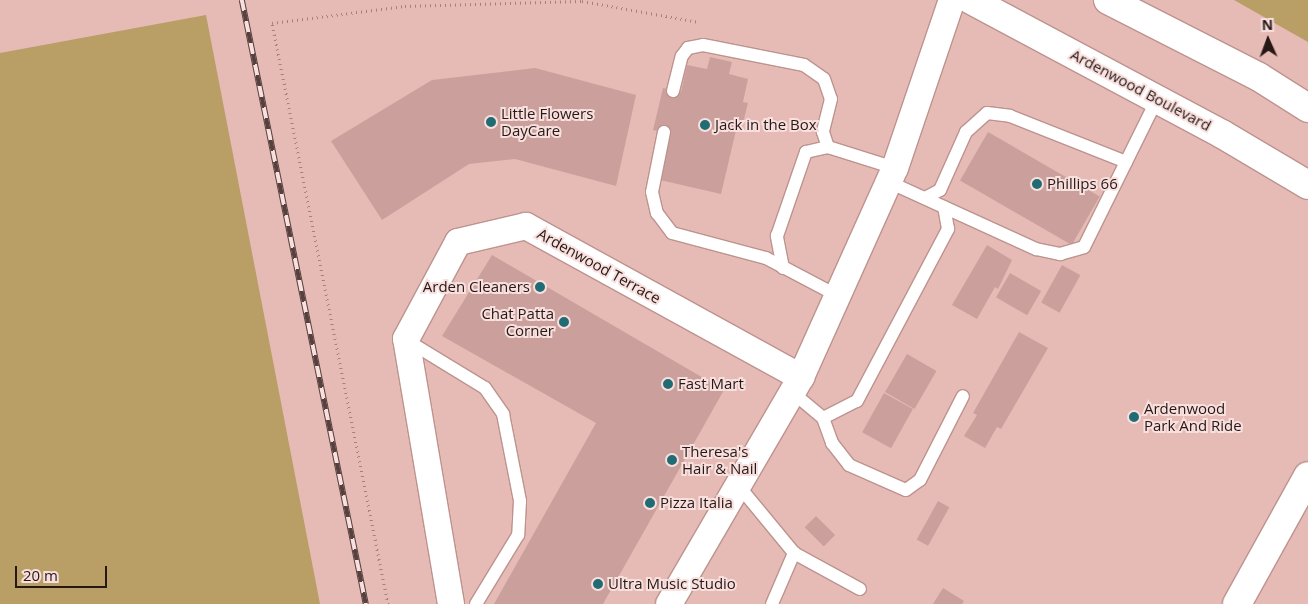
<!DOCTYPE html>
<html>
<head>
<meta charset="utf-8">
<style>
	body { margin:0 }
	#map { position:relative; width:1308px; height:604px; overflow:hidden; background:#e6bab5; font-family:"Open Sans",sans-serif }
	div>[style] { position:absolute }
	.green>* { inset:0; background:#b99e66 }
	.building>* { inset:0; background:#cba09c; transform-origin:0 0 }
	.path>* { height:3px; margin-top:-1.5px; transform-origin:0; background:repeating-linear-gradient(90deg,#a3817d 0 1px,transparent 0 5px) }
	.roads { filter:drop-shadow(1px 0 #bd938e) drop-shadow(-1px 0 #bd938e) drop-shadow(0 1px #bd938e) drop-shadow(0 -1px #bd938e) }
	.lane>* { height:12px; margin:-6px; padding:0 6px; transform-origin:6px; border-radius:6px; background:#fff }
	.street>* { height:26px; margin:-13px; padding:0 13px; transform-origin:13px; border-radius:13px; background:#fff }
	.primary>* { height:28px; margin:-14px; padding:0 14px; transform-origin:14px; border-radius:14px; background:#fff }
	.highway>* { height:28px; margin:-14px; padding:0 14px; transform-origin:14px; border-radius:14px; background:#fff }
	.rail>* { height:5.5px; margin-top:-2.75px; transform-origin:0; background:repeating-linear-gradient(90deg,#f8e0de 0 11px,#57413e 0 22px); box-sizing:border-box; border-block:1px solid #57413e }
	.dots>* { width:14px; height:14px; translate:-50% -50%; box-sizing:border-box; border:2px solid #f8e0de; border-radius:50% }
	span { translate:-50% -50%; white-space:nowrap; text-align:center; line-height:1.15; -webkit-text-stroke:4px #f8e0de; paint-order:stroke }
	.street-label { font-size:15px; color:#271816 }
	.poi-label { font-size:15px; color:#271816 }
	.left { translate:0 -50%; text-align:left }
	.right { translate:-100% -50%; text-align:right }
	.north { position:absolute; left:1243px; top:15px; width:50px; height:50px; -webkit-text-stroke:4px #f8e0de; paint-order:stroke; rotate:358deg; font-size:14px; font-weight:700; line-height:20px; text-align:center; color:#271816 }
	.north::after { content:''; display:block; margin:auto; width:18px; height:22px; background:#271816; clip-path:polygon(50% 0,100% 100%,50% 72%,0 100%) }
	.scale { position:absolute; left:15px; top:566px; width:92px; height:22px; box-sizing:border-box; border:2px solid #271816; border-top:0; padding-left:6px; font-size:15px; line-height:18px; white-space:nowrap; color:#271816; -webkit-text-stroke:4px #f8e0de; paint-order:stroke }
</style>
</head>
<body>
<div id="map">
	<div class="green">
		<div style="clip-path:polygon(1234px 0,1308px 0,1308px 42px)"></div>
		<div style="clip-path:polygon(206px 15px,320px 604px,0 604px,0 53px)"></div>
	</div>
	<div class="building">
		<div style="clip-path:polygon(710px 57px,732px 62px,729px 74px,748px 79px,743px 102px,748px 103px,743px 123px,738px 122px,721px 194px,660px 180px,671px 134px,653px 130px,663px 88px,681px 92px,687px 65px,707px 69px)"></div>
		<div style="clip-path:polygon(535px 68px,636px 95px,616px 186px,515px 159px,469px 164px,382px 220px,331px 141px,432px 80px)"></div>
		<div style="left:988px;top:132px;width:129px;height:56px;rotate:30deg"></div>
		<div style="clip-path:polygon(987px 245px,1012px 260px,998px 289px,995px 287px,977px 319px,952px 305px)"></div>
		<div style="clip-path:polygon(492px 255px,724px 390px,603px 604px,494px 604px,596px 423px,442px 336px)"></div>
		<div style="left:1062px;top:265px;width:21px;height:43px;rotate:29deg"></div>
		<div style="left:1010px;top:273px;width:36px;height:28px;rotate:30deg"></div>
		<div style="clip-path:polygon(1019px 332px,1048px 348px,1001px 429px,997px 427px,985px 448px,964px 436px,977px 415px,973px 413px)"></div>
		<div style="left:907px;top:354px;width:34px;height:44px;rotate:30deg"></div>
		<div style="left:884px;top:393px;width:33px;height:45px;rotate:29deg"></div>
		<div style="left:938px;top:501px;width:13px;height:44px;rotate:29deg"></div>
		<div style="left:816px;top:516px;width:27px;height:16px;rotate:45deg"></div>
		<div style="clip-path:polygon(943px 588px,964px 601px,962px 604px,933px 604px)"></div>
	</div>
	<div class="path">
		<div style="left:388px;top:604px;width:592px;rotate:-101.29deg"></div>
		<div style="left:272px;top:23px;width:134px;rotate:-7.3deg"></div>
		<div style="left:405px;top:6px;width:177px;rotate:-1.6deg"></div>
		<div style="left:582px;top:1px;width:119px;rotate:10.2deg"></div>
	</div>
	<div class="roads">
		<div class="lane">
			<div style="left:673px;top:91px;width:36px;rotate:-76deg"></div>
			<div style="left:682px;top:56px;width:10px;rotate:-53deg"></div>
			<div style="left:688px;top:48px;width:15px;rotate:-11deg"></div>
			<div style="left:703px;top:45px;width:103px;rotate:11.2deg"></div>
			<div style="left:804px;top:65px;width:24px;rotate:35deg"></div>
			<div style="left:824px;top:79px;width:21px;rotate:71deg"></div>
			<div style="left:831px;top:99px;width:34px;rotate:104deg"></div>
			<div style="left:823px;top:132px;width:16px;rotate:72deg"></div>
			<div style="left:664px;top:132px;width:61px;rotate:101.3deg"></div>
			<div style="left:652px;top:192px;width:22px;rotate:77deg"></div>
			<div style="left:657px;top:213px;width:25px;rotate:53deg"></div>
			<div style="left:672px;top:233px;width:97px;rotate:14.9deg"></div>
			<div style="left:766px;top:258px;width:81px;rotate:27.8deg"></div>
			<div style="left:889px;top:182px;width:162px;rotate:24.5deg"></div>
			<div style="left:1036px;top:249px;width:25px;rotate:12deg"></div>
			<div style="left:1060px;top:254px;width:25px;rotate:-16deg"></div>
			<div style="left:1084px;top:247px;width:165px;rotate:-63.7deg"></div>
			<div style="left:925px;top:198px;width:17px;rotate:-28deg"></div>
			<div style="left:940px;top:190px;width:64px;rotate:-65.9deg"></div>
			<div style="left:966px;top:132px;width:28px;rotate:-42deg"></div>
			<div style="left:987px;top:113px;width:23px;rotate:7deg"></div>
			<div style="left:1010px;top:116px;width:125px;rotate:21.6deg"></div>
			<div style="left:783px;top:268px;width:33px;rotate:-101deg"></div>
			<div style="left:777px;top:236px;width:89px;rotate:-71deg"></div>
			<div style="left:806px;top:152px;width:23px;rotate:-13deg"></div>
			<div style="left:828px;top:147px;width:70px;rotate:17.4deg"></div>
			<div style="left:408px;top:341px;width:90px;rotate:31.4deg"></div>
			<div style="left:485px;top:388px;width:32px;rotate:55deg"></div>
			<div style="left:503px;top:414px;width:89px;rotate:78.9deg"></div>
			<div style="left:520px;top:501px;width:34px;rotate:93deg"></div>
			<div style="left:518px;top:535px;width:81px;rotate:121.3deg"></div>
			<div style="left:792px;top:392px;width:40px;rotate:40deg"></div>
			<div style="left:823px;top:418px;width:27px;rotate:70deg"></div>
			<div style="left:832px;top:443px;width:28px;rotate:52deg"></div>
			<div style="left:849px;top:465px;width:62px;rotate:23.7deg"></div>
			<div style="left:906px;top:490px;width:17px;rotate:-36deg"></div>
			<div style="left:920px;top:480px;width:94px;rotate:-62.9deg"></div>
			<div style="left:823px;top:418px;width:38px;rotate:-27deg"></div>
			<div style="left:857px;top:401px;width:195px;rotate:-62.1deg"></div>
			<div style="left:948px;top:229px;width:22px;rotate:-100deg"></div>
			<div style="left:738px;top:485px;width:88px;rotate:50.5deg"></div>
			<div style="left:794px;top:553px;width:75px;rotate:28.6deg"></div>
			<div style="left:772px;top:604px;width:56px;rotate:-66.7deg"></div>
		</div>
		<div class="street">
			<div style="left:451px;top:604px;width:269px;rotate:-99.6deg"></div>
			<div style="left:406px;top:339px;width:110px;rotate:-61.8deg"></div>
			<div style="left:458px;top:242px;width:70px;rotate:-13.2deg"></div>
			<div style="left:526px;top:226px;width:314px;rotate:28.8deg"></div>
			<div style="left:669px;top:604px;width:263px;rotate:-59.8deg"></div>
			<div style="left:801px;top:377px;width:229px;rotate:-65.8deg"></div>
			<div style="left:895px;top:168px;width:177px;rotate:-71.3deg"></div>
		</div>
		<div class="primary">
			<div style="left:971px;top:0;width:285px;rotate:28.1deg"></div>
			<div style="left:1222px;top:134px;width:100px;rotate:30.7deg"></div>
			<div style="left:1108px;top:0;width:169px;rotate:27deg"></div>
			<div style="left:1259px;top:77px;width:58px;rotate:32.3deg"></div>
		</div>
		<div class="highway">
			<div style="left:1237px;top:604px;width:146px;rotate:-61deg"></div>
		</div>
	</div>
	<div class="rail">
		<div style="left:242px;top:0;width:617px;rotate:78.4deg"></div>
	</div>
	<div class="dots">
		<div style="left:491px;top:122px;background:#216c74"></div>
		<div style="left:705px;top:125px;background:#216c74"></div>
		<div style="left:1037px;top:184px;background:#216c74"></div>
		<div style="left:540px;top:287px;background:#216c74"></div>
		<div style="left:564px;top:322px;background:#216c74"></div>
		<div style="left:668px;top:384px;background:#216c74"></div>
		<div style="left:1134px;top:417px;background:#216c74"></div>
		<div style="left:672px;top:460px;background:#216c74"></div>
		<div style="left:650px;top:503px;background:#216c74"></div>
		<div style="left:598px;top:584px;background:#216c74"></div>
	</div>
	<div class="street-label">
		<span style="left:1141px;top:90px;rotate:28deg">Ardenwood Boulevard</span>
		<span style="left:599px;top:266px;rotate:29deg">Ardenwood Terrace</span>
	</div>
	<div class="poi-label">
		<span class="left" style="left:501px;top:122px">Little Flowers<br>DayCare</span>
		<span class="left" style="left:715px;top:125px">Jack in the Box</span>
		<span class="left" style="left:1047px;top:184px">Phillips 66</span>
		<span class="right" style="left:530px;top:287px">Arden Cleaners</span>
		<span class="right" style="left:554px;top:322px">Chat Patta<br>Corner</span>
		<span class="left" style="left:678px;top:384px">Fast Mart</span>
		<span class="left" style="left:1144px;top:417px">Ardenwood<br>Park And Ride</span>
		<span class="left" style="left:682px;top:460px">Theresa's<br>Hair &amp; Nail</span>
		<span class="left" style="left:660px;top:503px">Pizza Italia</span>
		<span class="left" style="left:608px;top:584px">Ultra Music Studio</span>
	</div>
	<div class="north">N</div>
	<div class="scale">20 m</div>
</div>
</body>
</html>
